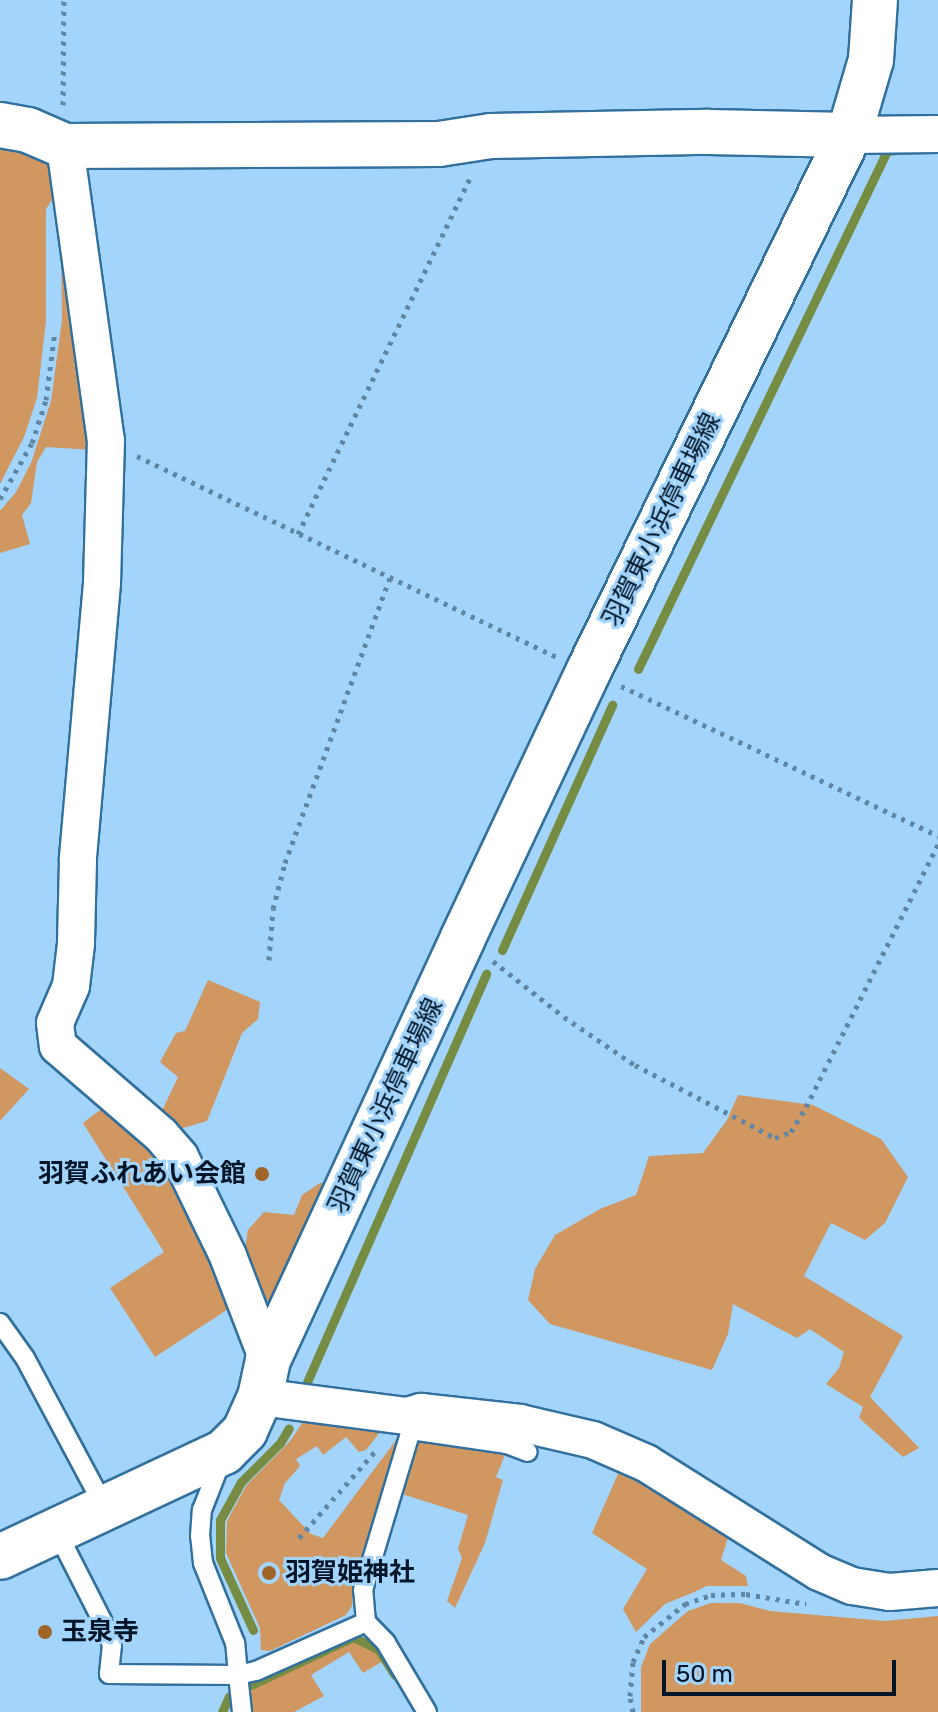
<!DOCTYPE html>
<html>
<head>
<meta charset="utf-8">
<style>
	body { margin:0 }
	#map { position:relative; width:938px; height:1712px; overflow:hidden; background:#a2d4fc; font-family:Rubik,"Noto Sans JP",sans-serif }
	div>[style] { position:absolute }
	.green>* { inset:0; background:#d19760 }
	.stream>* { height:9px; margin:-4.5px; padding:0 4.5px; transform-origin:4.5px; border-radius:4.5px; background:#768c42 }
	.path>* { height:5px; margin-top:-2.5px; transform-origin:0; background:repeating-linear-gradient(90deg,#6086a5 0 4px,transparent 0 10px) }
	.roads { filter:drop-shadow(2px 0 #32709d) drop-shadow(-2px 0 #32709d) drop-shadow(0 2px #32709d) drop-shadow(0 -2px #32709d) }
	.service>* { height:18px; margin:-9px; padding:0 9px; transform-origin:9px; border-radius:9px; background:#fff }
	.minor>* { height:36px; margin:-18px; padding:0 18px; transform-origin:18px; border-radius:18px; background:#fff }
	.tertiary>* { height:44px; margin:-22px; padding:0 22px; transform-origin:22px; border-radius:22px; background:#fff }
	.secondary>* { height:44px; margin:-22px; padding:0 22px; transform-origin:22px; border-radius:22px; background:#fff }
	.dots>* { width:22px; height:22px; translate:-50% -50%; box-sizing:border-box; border:4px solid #a2d4fc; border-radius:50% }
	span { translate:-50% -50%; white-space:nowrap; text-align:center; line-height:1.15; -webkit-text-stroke:6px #a2d4fc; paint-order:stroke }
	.street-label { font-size:26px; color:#001628 }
	.poi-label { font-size:26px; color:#001628; font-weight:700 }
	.right { translate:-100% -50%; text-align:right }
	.left { translate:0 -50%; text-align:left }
	.scale { position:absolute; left:662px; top:1660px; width:234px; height:36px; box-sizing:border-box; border:4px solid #001628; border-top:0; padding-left:10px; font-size:24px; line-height:28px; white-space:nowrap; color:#001628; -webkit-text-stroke:6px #a2d4fc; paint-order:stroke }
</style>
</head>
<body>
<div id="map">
	<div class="green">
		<div style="clip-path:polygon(0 134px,46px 151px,59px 189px,46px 209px,46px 321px,37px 398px,24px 437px,0 484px)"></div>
		<div style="clip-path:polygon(61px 230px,94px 450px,46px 447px,37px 462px,31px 503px,22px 515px,30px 544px,0 553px,0 511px,16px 492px,31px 463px,51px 401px,62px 320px)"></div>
		<div style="clip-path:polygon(208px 980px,260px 1002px,258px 1019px,242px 1033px,207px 1121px,176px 1130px,160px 1115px,178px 1077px,160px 1062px,176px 1033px,185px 1031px)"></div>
		<div style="clip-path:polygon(0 1068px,29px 1089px,0 1121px)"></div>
		<div style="clip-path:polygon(738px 1095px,813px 1105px,881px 1139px,908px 1177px,885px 1223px,865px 1240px,831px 1223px,804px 1276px,903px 1336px,870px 1397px,919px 1448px,903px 1457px,859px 1418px,863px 1407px,826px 1384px,839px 1368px,844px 1352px,810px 1329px,797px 1338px,733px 1304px,728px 1334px,712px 1370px,550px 1324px,528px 1300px,535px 1269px,555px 1235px,600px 1209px,636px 1195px,649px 1156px,703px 1153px,727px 1120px)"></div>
		<div style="clip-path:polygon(108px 1104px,153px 1142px,236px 1304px,155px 1357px,110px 1288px,164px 1252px,83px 1123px)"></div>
		<div style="clip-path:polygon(320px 1183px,324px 1183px,271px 1299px,262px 1303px,245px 1249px,248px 1230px,264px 1212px,294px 1215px,302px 1195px)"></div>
		<div style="clip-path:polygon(307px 1416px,384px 1427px,366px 1450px,359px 1452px,346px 1437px,323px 1455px,317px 1446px,296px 1459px,300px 1466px,285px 1483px,279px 1500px,311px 1534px,323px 1538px,399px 1436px,354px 1581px,352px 1606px,346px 1615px,270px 1651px,261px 1650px,260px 1628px,226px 1553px,227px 1521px,246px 1486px,290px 1441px)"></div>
		<div style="clip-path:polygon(418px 1440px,506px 1452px,496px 1477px,503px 1480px,485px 1543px,455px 1608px,447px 1601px,462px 1558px,458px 1549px,468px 1515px,399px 1493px)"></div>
		<div style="clip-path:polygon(622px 1465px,732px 1525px,721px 1560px,746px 1576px,748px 1586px,707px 1586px,692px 1593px,665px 1604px,636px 1632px,623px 1609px,647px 1569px,592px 1533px)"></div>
		<div style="clip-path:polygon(711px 1603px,740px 1603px,770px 1611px,885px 1621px,938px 1616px,938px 1712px,641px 1712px,641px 1667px,650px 1644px,688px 1611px)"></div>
		<div style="clip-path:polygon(354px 1641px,376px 1651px,383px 1661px,363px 1673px,349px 1652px,311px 1675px,324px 1696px,294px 1712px,252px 1712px,251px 1688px)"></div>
	</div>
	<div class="stream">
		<div style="left:638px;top:669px;width:575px;rotate:-64.33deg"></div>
		<div style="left:887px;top:151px;width:9px;rotate:-6deg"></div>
		<div style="left:502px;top:950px;width:269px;rotate:-65.8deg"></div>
		<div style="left:307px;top:1382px;width:446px;rotate:-66.3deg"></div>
		<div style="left:253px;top:1630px;width:79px;rotate:-114.6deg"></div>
		<div style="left:220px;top:1558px;width:38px;rotate:-90deg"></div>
		<div style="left:220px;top:1520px;width:43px;rotate:-61.1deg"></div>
		<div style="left:241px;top:1482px;width:55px;rotate:-45deg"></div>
		<div style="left:280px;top:1443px;width:17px;rotate:-59deg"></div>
		<div style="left:251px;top:1685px;width:113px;rotate:-25.2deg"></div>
		<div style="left:353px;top:1637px;width:28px;rotate:26deg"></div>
		<div style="left:378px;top:1649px;width:31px;rotate:57deg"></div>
		<div style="left:222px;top:1712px;width:17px;rotate:-66deg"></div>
	</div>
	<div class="path">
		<div style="left:63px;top:105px;width:105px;rotate:-89.5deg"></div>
		<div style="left:137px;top:456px;width:466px;rotate:25.6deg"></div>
		<div style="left:0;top:499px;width:64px;rotate:-60.3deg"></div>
		<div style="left:32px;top:443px;width:45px;rotate:-72deg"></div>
		<div style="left:46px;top:400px;width:70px;rotate:-82.6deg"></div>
		<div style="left:298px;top:534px;width:398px;rotate:-64.2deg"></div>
		<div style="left:621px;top:686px;width:351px;rotate:25.3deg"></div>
		<div style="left:269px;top:960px;width:51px;rotate:-85.5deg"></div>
		<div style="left:273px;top:909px;width:48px;rotate:-75.4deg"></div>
		<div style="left:285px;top:863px;width:305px;rotate:-69.8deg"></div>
		<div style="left:493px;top:961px;width:90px;rotate:38.3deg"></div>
		<div style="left:564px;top:1017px;width:86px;rotate:34.1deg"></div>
		<div style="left:635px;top:1065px;width:158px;rotate:27.5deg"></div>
		<div style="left:775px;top:1138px;width:17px;rotate:-21deg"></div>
		<div style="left:791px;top:1132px;width:29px;rotate:-59deg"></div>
		<div style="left:806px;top:1107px;width:294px;rotate:-63.3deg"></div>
		<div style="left:299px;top:1538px;width:120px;rotate:-48.7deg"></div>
		<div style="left:633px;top:1712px;width:16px;rotate:-101deg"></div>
		<div style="left:630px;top:1696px;width:34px;rotate:-85deg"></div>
		<div style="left:633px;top:1662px;width:27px;rotate:-66deg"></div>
		<div style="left:644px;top:1637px;width:53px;rotate:-38.8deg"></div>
		<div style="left:685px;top:1604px;width:28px;rotate:-19deg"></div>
		<div style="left:711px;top:1595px;width:35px;rotate:-2deg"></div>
		<div style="left:746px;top:1594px;width:61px;rotate:9.5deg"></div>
	</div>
	<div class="roads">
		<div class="service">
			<div style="left:0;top:1323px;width:43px;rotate:54.5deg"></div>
			<div style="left:25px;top:1358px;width:170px;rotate:61.9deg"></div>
			<div style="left:411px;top:1430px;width:97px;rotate:8.3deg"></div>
			<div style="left:507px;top:1444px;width:22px;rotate:21deg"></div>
			<div style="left:57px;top:1532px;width:108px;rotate:63deg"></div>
			<div style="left:106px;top:1628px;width:18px;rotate:71deg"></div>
			<div style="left:112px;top:1645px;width:29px;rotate:96deg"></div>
			<div style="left:109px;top:1674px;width:129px;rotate:0.4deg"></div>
			<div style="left:238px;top:1675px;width:32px;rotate:-95deg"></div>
			<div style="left:235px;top:1643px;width:86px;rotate:-111.8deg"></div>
			<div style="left:203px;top:1563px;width:27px;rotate:-96deg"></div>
			<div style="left:200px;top:1536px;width:26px;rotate:-86deg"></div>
			<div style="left:202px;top:1510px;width:55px;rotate:-68.6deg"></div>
			<div style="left:366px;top:1622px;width:29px;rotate:46deg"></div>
			<div style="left:386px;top:1643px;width:80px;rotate:59.3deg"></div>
			<div style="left:242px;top:1712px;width:37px;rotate:-96deg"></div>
			<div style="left:238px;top:1675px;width:18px;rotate:-13deg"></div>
			<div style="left:256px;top:1671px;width:120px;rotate:-24deg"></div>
			<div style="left:366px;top:1622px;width:32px;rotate:-95deg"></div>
			<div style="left:363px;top:1590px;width:167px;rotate:-73.3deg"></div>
			<div style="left:411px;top:1430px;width:15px;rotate:-106deg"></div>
		</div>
		<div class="minor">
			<div style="left:849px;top:135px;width:89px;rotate:-0.6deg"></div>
			<div style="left:65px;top:146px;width:297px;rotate:82.1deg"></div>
			<div style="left:106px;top:440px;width:143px;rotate:91.6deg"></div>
			<div style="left:102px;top:583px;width:278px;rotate:95deg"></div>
			<div style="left:78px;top:860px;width:84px;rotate:91.4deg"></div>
			<div style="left:76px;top:944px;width:42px;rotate:96.8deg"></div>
			<div style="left:71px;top:986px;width:40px;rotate:113.4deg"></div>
			<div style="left:55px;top:1023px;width:23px;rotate:83deg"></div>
			<div style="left:58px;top:1046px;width:136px;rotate:40.8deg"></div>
			<div style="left:161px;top:1135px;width:29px;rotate:49deg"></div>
			<div style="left:180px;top:1157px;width:110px;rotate:64.1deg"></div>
			<div style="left:228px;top:1256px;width:111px;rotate:69deg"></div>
			<div style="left:260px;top:1397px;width:148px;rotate:7.4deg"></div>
			<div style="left:407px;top:1416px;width:15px;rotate:-16deg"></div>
			<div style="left:421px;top:1412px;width:100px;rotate:6.3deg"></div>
			<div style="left:520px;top:1423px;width:75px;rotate:13.1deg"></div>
			<div style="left:593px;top:1440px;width:58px;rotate:23.5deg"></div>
			<div style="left:646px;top:1463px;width:204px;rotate:32.2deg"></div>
			<div style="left:819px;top:1572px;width:36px;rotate:23deg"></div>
			<div style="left:852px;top:1586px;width:38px;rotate:9deg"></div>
			<div style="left:890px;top:1592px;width:48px;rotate:-4.8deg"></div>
		</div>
		<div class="tertiary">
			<div style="left:849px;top:135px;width:78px;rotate:-73.7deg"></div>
			<div style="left:871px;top:60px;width:60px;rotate:-86.2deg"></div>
		</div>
		<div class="secondary">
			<div style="left:0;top:125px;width:28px;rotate:10deg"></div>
			<div style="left:28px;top:130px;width:40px;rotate:23.4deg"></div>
			<div style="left:65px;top:146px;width:374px;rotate:-0.3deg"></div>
			<div style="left:439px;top:144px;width:53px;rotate:-8.7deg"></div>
			<div style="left:491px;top:136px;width:218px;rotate:-1.1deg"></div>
			<div style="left:709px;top:132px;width:140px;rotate:1.2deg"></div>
			<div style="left:849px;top:135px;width:595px;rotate:115.92deg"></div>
			<div style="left:589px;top:670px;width:296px;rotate:115.2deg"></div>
			<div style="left:463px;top:938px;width:465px;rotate:114.8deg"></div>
			<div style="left:268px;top:1360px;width:38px;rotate:102deg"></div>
			<div style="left:260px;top:1397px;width:37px;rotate:114deg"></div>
			<div style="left:245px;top:1431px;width:30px;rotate:135deg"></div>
			<div style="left:224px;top:1452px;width:247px;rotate:154.9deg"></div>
		</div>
	</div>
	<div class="dots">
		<div style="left:262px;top:1174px;background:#a06526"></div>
		<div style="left:269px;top:1573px;background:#a06526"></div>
		<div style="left:45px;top:1632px;background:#a06526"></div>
	</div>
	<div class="street-label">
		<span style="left:662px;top:520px;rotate:-64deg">羽賀東小浜停車場線</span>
		<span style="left:386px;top:1106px;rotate:-65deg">羽賀東小浜停車場線</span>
	</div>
	<div class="poi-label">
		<span class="right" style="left:246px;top:1174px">羽賀ふれあい会館</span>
		<span class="left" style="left:285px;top:1573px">羽賀姫神社</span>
		<span class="left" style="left:61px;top:1632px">玉泉寺</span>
	</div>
	<div class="scale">50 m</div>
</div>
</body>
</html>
